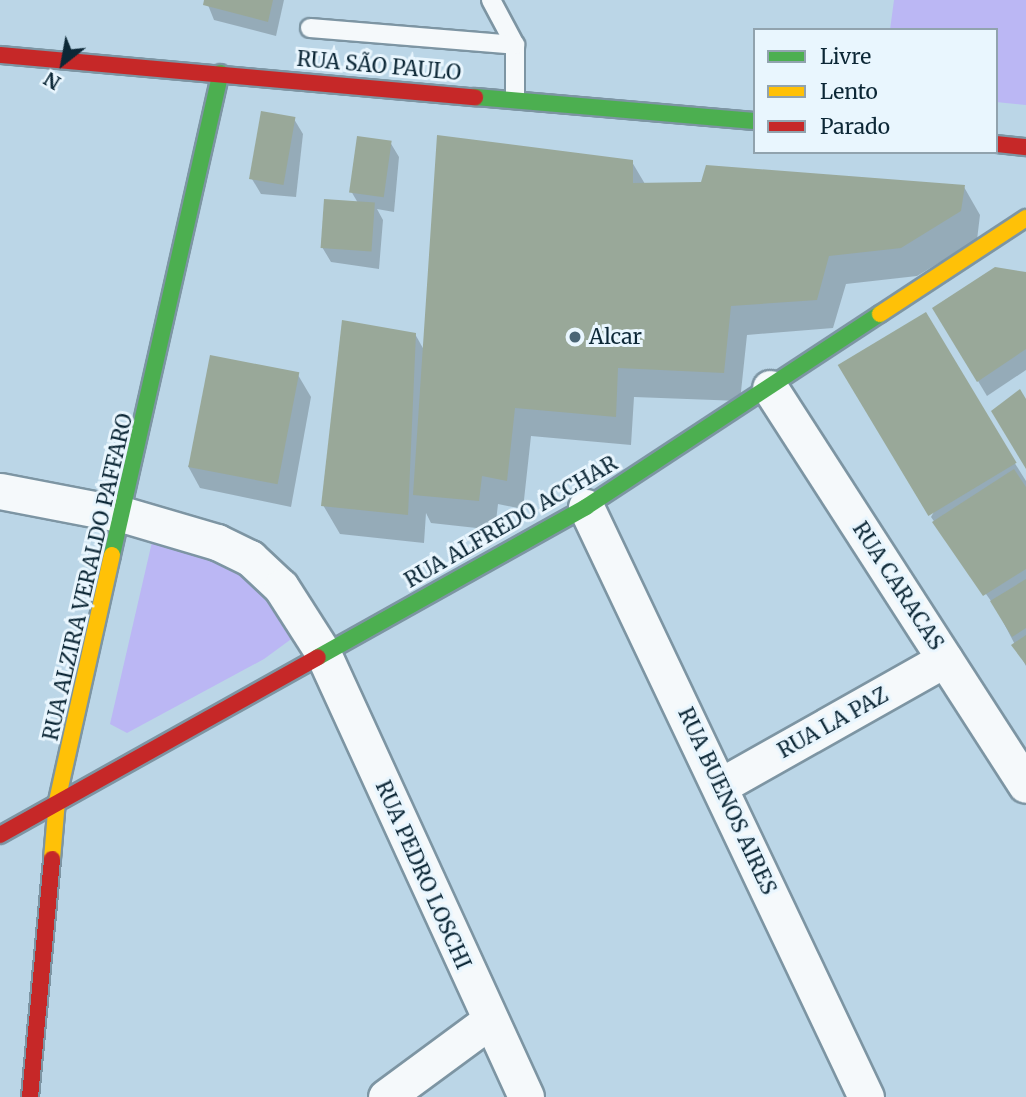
<!DOCTYPE html>
<html>
<head>
<meta charset="utf-8">
<style>
	body { margin:0 }
	#map { position:relative; width:1026px; height:1097px; overflow:hidden; background:#bbd6e7; font-family:Merriweather,serif }
	div>[style] { position:absolute }
	.green>* { inset:0; background:#bbb7f4 }
	.shadow>* { inset:0; background:#0003 }
	.building>* { inset:0; background:#99a899; transform-origin:0 0 }
	.roads { filter:drop-shadow(2px 0 #7d95a3) drop-shadow(-2px 0 #7d95a3) drop-shadow(0 2px #7d95a3) drop-shadow(0 -2px #7d95a3) }
	.lane>* { height:18px; margin:-9px; padding:0 9px; transform-origin:9px; border-radius:9px; background:#f5f9fb }
	.street>* { height:35px; margin:-17.5px; padding:0 17.5px; transform-origin:17.5px; border-radius:17.5px; background:#f5f9fb }
	.fast>* { height:16px; margin:-8px; padding:0 8px; transform-origin:8px; border-radius:8px; background:#4caf50 }
	.slow>* { height:16px; margin:-8px; padding:0 8px; transform-origin:8px; border-radius:8px; background:#ffc107 }
	.jam>* { height:16px; margin:-8px; padding:0 8px; transform-origin:8px; border-radius:8px; background:#c62828 }
	.dots>* { width:19px; height:19px; translate:-50% -50%; box-sizing:border-box; border:4px solid #e9f6fe; border-radius:50% }
	span { translate:-50% -50%; white-space:nowrap; text-align:center; line-height:1.15; -webkit-text-stroke:6px #e9f6fe; paint-order:stroke }
	.street-label { font-size:21px; color:#0c2736 }
	.poi-label { font-size:21px; color:#0c2736 }
	.left { translate:0 -50%; text-align:left }
	.legend { position:absolute; left:753px; top:28px; width:245px; height:126px; box-sizing:border-box; background:#e9f6fe; border:2px solid #91a3ae; margin:0; padding:9px 12px; list-style:none; font-size:21px; color:#0c2736 }
	.legend li { display:flex; align-items:center; gap:14px; height:35px }
	.legend b { width:35px; border:2px solid #91a3ae }
	.north { position:absolute; left:28px; top:28px; width:70px; height:70px; -webkit-text-stroke:5px #e9f6fe; paint-order:stroke; rotate:211deg; font-size:19px; font-weight:700; line-height:28px; text-align:center; color:#0c2736 }
	.north::after { content:''; display:block; margin:auto; width:24px; height:32px; background:#0c2736; clip-path:polygon(50% 0,100% 100%,50% 72%,0 100%) }
</style>
</head>
<body>
<div id="map">
	<div class="green">
		<div style="clip-path:polygon(894px 0,1026px 0,1026px 105px,996px 102px,996px 30px,890px 30px)"></div>
		<div style="clip-path:polygon(152px 542px,203px 549px,248px 571px,280px 605px,294px 637px,264px 659px,127px 733px,110px 724px)"></div>
	</div>
	<div class="shadow">
		<div style="clip-path:polygon(206px 0,284px 0,276px 36px,214px 20px)"></div>
		<div style="clip-path:polygon(294px 119px,303px 134px,296px 197px,261px 194px,252px 179px)"></div>
		<div style="clip-path:polygon(390px 142px,399px 157px,394px 212px,377px 209px,383px 220px,379px 269px,331px 262px,322px 247px,358px 203px,351px 191px)"></div>
		<div style="clip-path:polygon(632px 162px,645px 184px,964px 187px,980px 215px,977px 240px,917px 276px,846px 284px,833px 328px,747px 335px,740px 401px,634px 397px,631px 445px,531px 436px,523px 509px,498px 504px,495px 530px,431px 523px,426px 513px,424px 543px,340px 534px,323px 505px,415px 334px,424px 350px)"></div>
		<div style="clip-path:polygon(1026px 274px,1026px 370px,987px 396px,934px 308px)"></div>
		<div style="clip-path:polygon(298px 375px,311px 397px,291px 507px,200px 488px,188px 466px)"></div>
		<div style="clip-path:polygon(987px 419px,1026px 481px,1026px 666px,996px 608px,931px 517px)"></div>
	</div>
	<div class="building">
		<div style="clip-path:polygon(204px 0,273px 0,268px 22px,203px 5px)"></div>
		<div style="left:261px;top:111px;width:35px;height:69px;rotate:10deg"></div>
		<div style="clip-path:polygon(437px 135px,633px 160px,633px 183px,701px 182px,706px 165px,965px 185px,961px 211px,901px 248px,829px 256px,817px 300px,731px 306px,724px 373px,618px 368px,616px 417px,515px 408px,507px 481px,482px 476px,479px 501px,413px 495px)"></div>
		<div style="left:357px;top:136px;width:35px;height:57px;rotate:8deg"></div>
		<div style="left:324px;top:199px;width:51px;height:49px;rotate:4deg"></div>
		<div style="clip-path:polygon(995px 267px,1026px 272px,1026px 349px,977px 382px,932px 308px)"></div>
		<div style="left:926px;top:312px;width:176px;height:103px;rotate:59deg"></div>
		<div style="clip-path:polygon(342px 320px,416px 333px,408px 515px,321px 506px)"></div>
		<div style="left:210px;top:355px;width:91px;height:114px;rotate:11deg"></div>
		<div style="clip-path:polygon(1020px 389px,1026px 399px,1026px 469px,991px 411px)"></div>
		<div style="clip-path:polygon(1014px 469px,1026px 487px,1026px 569px,983px 596px,932px 522px)"></div>
		<div style="clip-path:polygon(1026px 579px,1026px 628px,1012px 637px,990px 601px)"></div>
		<div style="clip-path:polygon(1026px 635px,1026px 665px,1011px 645px)"></div>
	</div>
	<div class="roads">
		<div class="lane">
			<div style="left:491px;top:0;width:51px;rotate:61.9deg"></div>
			<div style="left:515px;top:45px;width:54px;rotate:90deg"></div>
			<div style="left:310px;top:28px;width:206px;rotate:4.7deg"></div>
		</div>
		<div class="street">
			<div style="left:770px;top:388px;width:472px;rotate:57.2deg"></div>
			<div style="left:0;top:491px;width:127px;rotate:10.9deg"></div>
			<div style="left:125px;top:515px;width:96px;rotate:16.4deg"></div>
			<div style="left:217px;top:542px;width:37px;rotate:26deg"></div>
			<div style="left:250px;top:558px;width:42px;rotate:43.1deg"></div>
			<div style="left:281px;top:587px;width:76px;rotate:57.4deg"></div>
			<div style="left:322px;top:651px;width:490px;rotate:65.4deg"></div>
			<div style="left:586px;top:507px;width:653px;rotate:64.61deg"></div>
			<div style="left:720px;top:786px;width:258px;rotate:-29.4deg"></div>
			<div style="left:386px;top:1097px;width:128px;rotate:-36.4deg"></div>
		</div>
		<div class="fast">
			<div style="left:475px;top:97px;width:281px;rotate:4.9deg"></div>
			<div style="left:112px;top:555px;width:494px;rotate:-77.3deg"></div>
			<div style="left:318px;top:657px;width:307px;rotate:-29.2deg"></div>
			<div style="left:586px;top:507px;width:352px;rotate:-33.3deg"></div>
		</div>
		<div class="slow">
			<div style="left:880px;top:314px;width:175px;rotate:-33.3deg"></div>
			<div style="left:52px;top:859px;width:58px;rotate:-85.1deg"></div>
			<div style="left:57px;top:801px;width:252px;rotate:-77.4deg"></div>
		</div>
		<div class="jam">
			<div style="left:0;top:55px;width:477px;rotate:5.1deg"></div>
			<div style="left:996px;top:144px;width:30px;rotate:6deg"></div>
			<div style="left:0;top:835px;width:364px;rotate:-29.2deg"></div>
			<div style="left:30px;top:1097px;width:239px;rotate:-84.7deg"></div>
		</div>
	</div>
	<div class="dots">
		<div style="left:575px;top:337px;background:#496474"></div>
	</div>
	<div class="street-label">
		<span style="left:379px;top:66px;rotate:5deg">RUA SÃO PAULO</span>
		<span style="left:511px;top:522px;rotate:-30deg">RUA ALFREDO ACCHAR</span>
		<span style="left:88px;top:577px;rotate:-77deg">RUA ALZIRA VERALDO PAFFARO</span>
		<span style="left:898px;top:586px;rotate:57deg">RUA CARACAS</span>
		<span style="left:833px;top:723px;rotate:-29deg">RUA LA PAZ</span>
		<span style="left:727px;top:801px;rotate:65deg">RUA BUENOS AIRES</span>
		<span style="left:423px;top:875px;rotate:66deg">RUA PEDRO LOSCHI</span>
	</div>
	<div class="poi-label">
		<span class="left" style="left:589px;top:337px">Alcar</span>
	</div>
	<ul class="legend">
	<li><b style="height:9px;background:#4caf50"></b>Livre</li>
	<li><b style="height:9px;background:#ffc107"></b>Lento</li>
	<li><b style="height:9px;background:#c62828"></b>Parado</li>
	</ul>
	<div class="north">N</div>
</div>
</body>
</html>
